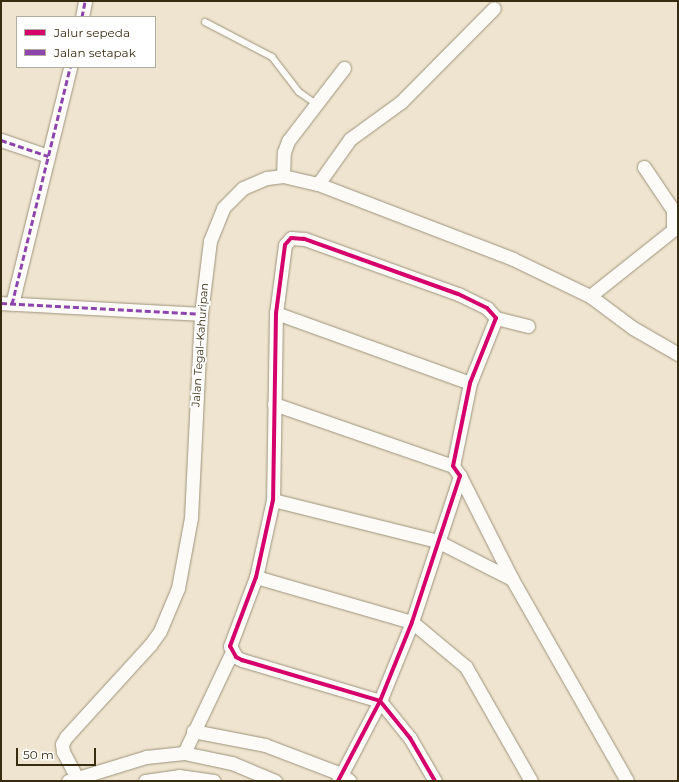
<!DOCTYPE html>
<html>
<head>
<meta charset="utf-8">
<style>
	body { margin:0 }
	#map { position:relative; width:679px; height:782px; overflow:hidden; background:#efe4cf; font-family:Montserrat,sans-serif }
	div>[style] { position:absolute }
	.roads { filter:drop-shadow(0 0 1px #9d937b) drop-shadow(0 0 1px #9d937b) }
	.service>* { height:6px; margin:-3px; padding:0 3px; transform-origin:3px; border-radius:3px; background:#fdfbf8 }
	.minor>* { height:13px; margin:-6.5px; padding:0 6.5px; transform-origin:6.5px; border-radius:6.5px; background:#fdfbf8 }
	.quiet>* { height:3px; margin-top:-1.5px; transform-origin:0; background:repeating-linear-gradient(90deg,#8e44ad 0 6px,transparent 0 9px) }
	.cycleway>* { height:4px; margin:-2px; padding:0 2px; transform-origin:2px; border-radius:2px; background:#d6006c }
	span { translate:-50% -50%; white-space:nowrap; text-align:center; line-height:1.15; -webkit-text-stroke:4px #fff; paint-order:stroke }
	.street-label { font-size:11px; color:#382c10 }
	.frame { position:absolute; inset:0; border:2px solid #382c10; pointer-events:none }
	.legend { position:absolute; left:16px; top:16px; width:140px; height:52px; box-sizing:border-box; background:#fff; border:1px solid #afab9f; margin:0; padding:5px 7px; list-style:none; font-size:12px; color:#382c10 }
	.legend li { display:flex; align-items:center; gap:8px; height:20px }
	.legend b { width:20px; border:1px solid #afab9f }
	.scale { position:absolute; left:16px; top:748px; width:80px; height:18px; box-sizing:border-box; border:2px solid #382c10; border-top:0; padding-left:5px; font-size:12px; line-height:14px; white-space:nowrap; color:#382c10; -webkit-text-stroke:3px #fff; paint-order:stroke }
</style>
</head>
<body>
<div id="map">
	<div class="roads">
		<div class="service">
			<div style="left:205px;top:22px;width:76px;rotate:27.6deg"></div>
			<div style="left:272px;top:57px;width:44px;rotate:52.4deg"></div>
			<div style="left:299px;top:92px;width:19px;rotate:35deg"></div>
		</div>
		<div class="minor">
			<div style="left:82px;top:17px;width:16px;rotate:-79deg"></div>
			<div style="left:1px;top:140px;width:50px;rotate:18.8deg"></div>
			<div style="left:283px;top:176px;width:24px;rotate:-88deg"></div>
			<div style="left:284px;top:152px;width:12px;rotate:-70deg"></div>
			<div style="left:288px;top:141px;width:92px;rotate:-52.5deg"></div>
			<div style="left:318px;top:184px;width:55px;rotate:-54.6deg"></div>
			<div style="left:350px;top:139px;width:63px;rotate:-36deg"></div>
			<div style="left:401px;top:102px;width:132px;rotate:-45.3deg"></div>
			<div style="left:590px;top:296px;width:106px;rotate:-38.5deg"></div>
			<div style="left:673px;top:230px;width:20px;rotate:-90deg"></div>
			<div style="left:673px;top:210px;width:52px;rotate:-124deg"></div>
			<div style="left:1px;top:303px;width:200px;rotate:3.1deg"></div>
			<div style="left:12px;top:304px;width:244px;rotate:-76.2deg"></div>
			<div style="left:276px;top:313px;width:206px;rotate:19.8deg"></div>
			<div style="left:496px;top:318px;width:33px;rotate:14deg"></div>
			<div style="left:274px;top:404px;width:189px;rotate:19.1deg"></div>
			<div style="left:460px;top:476px;width:115px;rotate:63.2deg"></div>
			<div style="left:512px;top:579px;width:232px;rotate:60.3deg"></div>
			<div style="left:273px;top:500px;width:169px;rotate:14deg"></div>
			<div style="left:437px;top:541px;width:84px;rotate:26.9deg"></div>
			<div style="left:256px;top:577px;width:162px;rotate:16.1deg"></div>
			<div style="left:412px;top:622px;width:70px;rotate:39.8deg"></div>
			<div style="left:466px;top:667px;width:131px;rotate:60.3deg"></div>
			<div style="left:193px;top:731px;width:73px;rotate:11deg"></div>
			<div style="left:265px;top:745px;width:81px;rotate:20.9deg"></div>
			<div style="left:341px;top:774px;width:11px;rotate:38deg"></div>
			<div style="left:184px;top:753px;width:112px;rotate:-64.6deg"></div>
			<div style="left:77px;top:778px;width:30px;rotate:-118deg"></div>
			<div style="left:63px;top:752px;width:8px;rotate:-97deg"></div>
			<div style="left:62px;top:744px;width:8px;rotate:-60deg"></div>
			<div style="left:66px;top:737px;width:125px;rotate:-47.6deg"></div>
			<div style="left:150px;top:645px;width:17px;rotate:-54deg"></div>
			<div style="left:160px;top:631px;width:47px;rotate:-67.3deg"></div>
			<div style="left:178px;top:588px;width:71px;rotate:-79.5deg"></div>
			<div style="left:191px;top:518px;width:204px;rotate:-87.2deg"></div>
			<div style="left:201px;top:314px;width:74px;rotate:-83deg"></div>
			<div style="left:210px;top:241px;width:35px;rotate:-68deg"></div>
			<div style="left:223px;top:208px;width:28px;rotate:-45deg"></div>
			<div style="left:243px;top:188px;width:26px;rotate:-23deg"></div>
			<div style="left:267px;top:178px;width:16px;rotate:-7deg"></div>
			<div style="left:283px;top:176px;width:36px;rotate:13deg"></div>
			<div style="left:318px;top:184px;width:209px;rotate:21deg"></div>
			<div style="left:513px;top:259px;width:85px;rotate:25.7deg"></div>
			<div style="left:590px;top:296px;width:54px;rotate:36.7deg"></div>
			<div style="left:633px;top:328px;width:52px;rotate:30deg"></div>
			<div style="left:68px;top:781px;width:82px;rotate:-17.1deg"></div>
			<div style="left:146px;top:757px;width:38px;rotate:-6deg"></div>
			<div style="left:184px;top:753px;width:49px;rotate:11.8deg"></div>
			<div style="left:232px;top:763px;width:47px;rotate:22.7deg"></div>
			<div style="left:145px;top:781px;width:34px;rotate:-8deg"></div>
			<div style="left:179px;top:776px;width:35px;rotate:8deg"></div>
			<div style="left:338px;top:781px;width:90px;rotate:-62.3deg"></div>
			<div style="left:380px;top:701px;width:85px;rotate:-67.9deg"></div>
			<div style="left:412px;top:622px;width:154px;rotate:-71.8deg"></div>
			<div style="left:460px;top:476px;width:12px;rotate:-125deg"></div>
			<div style="left:453px;top:466px;width:85px;rotate:-78.4deg"></div>
			<div style="left:470px;top:383px;width:70px;rotate:-68.2deg"></div>
			<div style="left:496px;top:318px;width:13px;rotate:-132deg"></div>
			<div style="left:487px;top:308px;width:32px;rotate:-154deg"></div>
			<div style="left:458px;top:294px;width:164px;rotate:-160.3deg"></div>
			<div style="left:304px;top:239px;width:13px;rotate:-176deg"></div>
			<div style="left:291px;top:238px;width:9px;rotate:131deg"></div>
			<div style="left:285px;top:245px;width:69px;rotate:97.5deg"></div>
			<div style="left:276px;top:313px;width:187px;rotate:90.9deg"></div>
			<div style="left:273px;top:500px;width:79px;rotate:102.4deg"></div>
			<div style="left:256px;top:577px;width:74px;rotate:110.6deg"></div>
			<div style="left:230px;top:646px;width:13px;rotate:61deg"></div>
			<div style="left:236px;top:657px;width:7px;rotate:27deg"></div>
			<div style="left:242px;top:660px;width:144px;rotate:16.5deg"></div>
			<div style="left:380px;top:701px;width:48px;rotate:51deg"></div>
			<div style="left:410px;top:738px;width:50px;rotate:59.8deg"></div>
		</div>
	</div>
	<div class="quiet">
		<div style="left:82px;top:17px;width:16px;rotate:-79deg"></div>
		<div style="left:1px;top:140px;width:50px;rotate:18.8deg"></div>
		<div style="left:1px;top:303px;width:200px;rotate:3.1deg"></div>
		<div style="left:12px;top:304px;width:244px;rotate:-76.2deg"></div>
	</div>
	<div class="cycleway">
		<div style="left:338px;top:781px;width:90px;rotate:-62.3deg"></div>
		<div style="left:380px;top:701px;width:85px;rotate:-67.9deg"></div>
		<div style="left:412px;top:622px;width:154px;rotate:-71.8deg"></div>
		<div style="left:460px;top:476px;width:12px;rotate:-125deg"></div>
		<div style="left:453px;top:466px;width:85px;rotate:-78.4deg"></div>
		<div style="left:470px;top:383px;width:70px;rotate:-68.2deg"></div>
		<div style="left:496px;top:318px;width:13px;rotate:-132deg"></div>
		<div style="left:487px;top:308px;width:32px;rotate:-154deg"></div>
		<div style="left:458px;top:294px;width:164px;rotate:-160.3deg"></div>
		<div style="left:304px;top:239px;width:13px;rotate:-176deg"></div>
		<div style="left:291px;top:238px;width:9px;rotate:131deg"></div>
		<div style="left:285px;top:245px;width:69px;rotate:97.5deg"></div>
		<div style="left:276px;top:313px;width:187px;rotate:90.9deg"></div>
		<div style="left:273px;top:500px;width:79px;rotate:102.4deg"></div>
		<div style="left:256px;top:577px;width:74px;rotate:110.6deg"></div>
		<div style="left:230px;top:646px;width:13px;rotate:61deg"></div>
		<div style="left:236px;top:657px;width:7px;rotate:27deg"></div>
		<div style="left:242px;top:660px;width:144px;rotate:16.5deg"></div>
		<div style="left:380px;top:701px;width:48px;rotate:51deg"></div>
		<div style="left:410px;top:738px;width:50px;rotate:59.8deg"></div>
	</div>
	<div class="street-label">
		<span style="left:200px;top:345px;rotate:-86deg">Jalan Tegal–Kahuripan</span>
	</div>
	<div class="frame"></div>
	<ul class="legend">
	<li><b style="height:5px;background:#d6006c"></b>Jalur sepeda</li>
	<li><b style="height:5px;background:#8e44ad"></b>Jalan setapak</li>
	</ul>
	<div class="scale">50 m</div>
</div>
</body>
</html>
